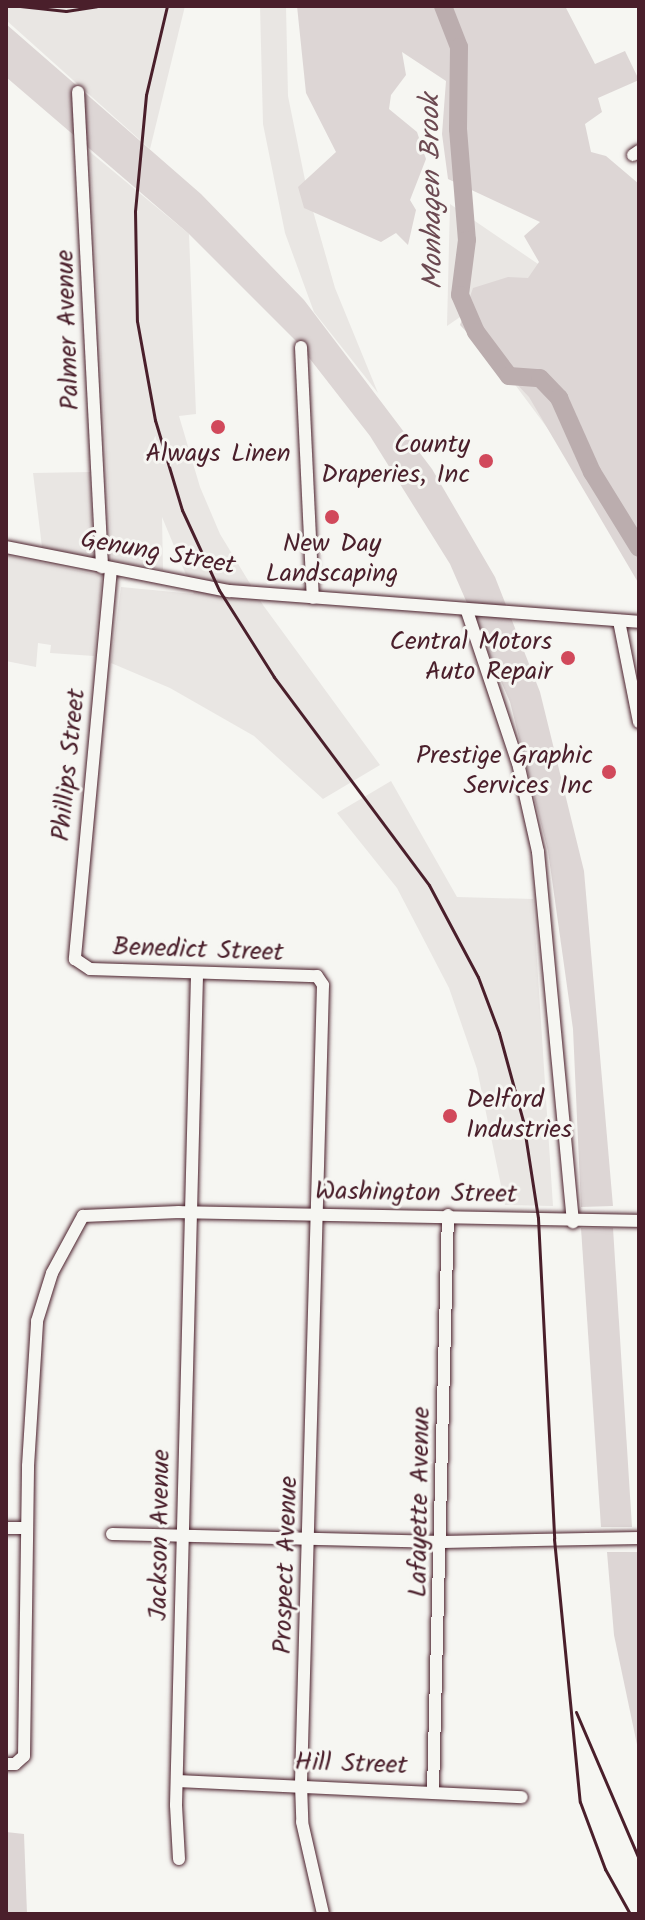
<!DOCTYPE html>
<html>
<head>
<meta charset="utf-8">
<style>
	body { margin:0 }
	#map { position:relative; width:645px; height:1920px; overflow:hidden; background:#f6f6f2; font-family:Kalam,sans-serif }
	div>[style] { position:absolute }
	.built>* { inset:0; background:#e9e6e3 }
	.green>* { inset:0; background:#ddd6d5 }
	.river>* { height:18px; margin:-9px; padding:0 9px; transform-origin:9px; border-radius:9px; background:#bbadae }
	.roads { filter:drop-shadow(0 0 2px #4a1f2b) drop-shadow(0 0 2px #4a1f2b) }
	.minor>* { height:12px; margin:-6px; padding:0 6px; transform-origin:6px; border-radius:6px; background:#f6f6f2 }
	.rail>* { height:3px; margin:-1.5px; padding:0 1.5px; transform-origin:1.5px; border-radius:1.5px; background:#4a1f2b }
	.dots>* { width:22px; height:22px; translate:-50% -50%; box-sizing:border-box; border:4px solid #f6f6f2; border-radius:50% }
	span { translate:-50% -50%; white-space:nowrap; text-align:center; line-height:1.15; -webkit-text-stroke:6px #f6f6f2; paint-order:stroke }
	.street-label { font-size:26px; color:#4a1f2b }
	.poi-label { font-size:26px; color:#4a1f2b }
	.right { translate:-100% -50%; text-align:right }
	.left { translate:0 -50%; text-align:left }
	.water-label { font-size:28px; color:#6c4a52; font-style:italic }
	.frame { position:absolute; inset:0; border:8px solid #4a1f2b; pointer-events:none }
</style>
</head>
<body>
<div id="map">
	<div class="built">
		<div style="clip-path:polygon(6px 6px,185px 6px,150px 149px,6px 20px)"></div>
		<div style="clip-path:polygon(260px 6px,286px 6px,288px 96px,307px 190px,335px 288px,378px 393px,314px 312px,285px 233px,263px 124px)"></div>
		<div style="clip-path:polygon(90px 152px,189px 234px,196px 414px,179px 416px,200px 487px,220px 534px,263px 605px,380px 765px,323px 799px,254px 736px,170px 688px,111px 663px,121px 587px,194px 594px,162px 517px,163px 570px,112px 561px)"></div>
		<div style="clip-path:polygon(450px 204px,610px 313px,639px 551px,463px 315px,447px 326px)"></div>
		<div style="clip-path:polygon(90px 472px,94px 558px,42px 547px,33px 473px)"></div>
		<div style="clip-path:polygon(6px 555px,102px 576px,94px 656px,50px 653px,51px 645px,38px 643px,36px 667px,6px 661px)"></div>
		<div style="clip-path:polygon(391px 781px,457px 897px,533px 899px,553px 1206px,505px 1205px,477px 1069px,449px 988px,397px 888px,337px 813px)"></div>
	</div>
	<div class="green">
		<div style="clip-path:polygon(297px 6px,565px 6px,595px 64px,625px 51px,639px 80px,598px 98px,602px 112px,585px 124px,591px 152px,606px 156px,639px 184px,639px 584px,529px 397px,460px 325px,473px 288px,508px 277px,528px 278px,539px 262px,524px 236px,540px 222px,448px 179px,442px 134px,446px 81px,402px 52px,406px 75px,391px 95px,389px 109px,417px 132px,426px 159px,410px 200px,416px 210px,408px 245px,396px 233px,381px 242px,304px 208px,298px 187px,336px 152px,306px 93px)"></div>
		<div style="clip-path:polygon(6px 24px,201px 194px,304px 300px,432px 469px,495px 577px,540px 692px,584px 871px,613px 1206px,581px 1207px,573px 1029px,548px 851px,510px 702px,450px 564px,370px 436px,296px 341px,189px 234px,6px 77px)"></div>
		<div style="clip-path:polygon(581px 1228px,613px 1228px,632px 1527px,601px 1527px)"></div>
		<div style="clip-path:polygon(607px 1552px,639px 1552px,639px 1754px,614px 1635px)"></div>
		<div style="clip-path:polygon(6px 1832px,24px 1834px,27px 1914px,6px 1914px)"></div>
	</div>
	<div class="river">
		<div style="left:443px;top:6px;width:44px;rotate:68.7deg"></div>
		<div style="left:459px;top:47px;width:82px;rotate:90.7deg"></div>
		<div style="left:458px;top:129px;width:111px;rotate:85.4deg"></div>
		<div style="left:467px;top:240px;width:55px;rotate:97.3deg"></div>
		<div style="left:460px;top:295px;width:40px;rotate:66.6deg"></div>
		<div style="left:476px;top:332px;width:55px;rotate:53.1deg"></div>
		<div style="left:509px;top:376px;width:31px;rotate:4deg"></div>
		<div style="left:540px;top:378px;width:28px;rotate:46deg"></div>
		<div style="left:559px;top:398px;width:81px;rotate:66deg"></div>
		<div style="left:592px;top:472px;width:89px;rotate:58.3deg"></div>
	</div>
	<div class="roads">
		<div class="minor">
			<div style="left:78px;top:92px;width:476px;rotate:87.1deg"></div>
			<div style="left:633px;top:155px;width:7px;rotate:-34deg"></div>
			<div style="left:301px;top:347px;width:251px;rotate:87.3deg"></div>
			<div style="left:6px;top:547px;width:227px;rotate:11.2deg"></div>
			<div style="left:229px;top:591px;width:411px;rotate:4.3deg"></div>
			<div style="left:111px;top:569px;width:392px;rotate:95.3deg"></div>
			<div style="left:75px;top:959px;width:18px;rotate:34deg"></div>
			<div style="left:90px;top:969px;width:227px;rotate:1.8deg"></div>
			<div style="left:317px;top:976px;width:11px;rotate:56deg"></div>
			<div style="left:323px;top:985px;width:799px;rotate:91.58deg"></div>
			<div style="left:301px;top:1784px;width:38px;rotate:88deg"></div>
			<div style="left:302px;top:1822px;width:94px;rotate:77.1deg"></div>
			<div style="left:467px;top:611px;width:160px;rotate:71.5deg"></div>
			<div style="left:518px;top:763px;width:91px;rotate:77.3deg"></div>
			<div style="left:538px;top:852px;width:372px;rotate:84.6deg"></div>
			<div style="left:619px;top:621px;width:103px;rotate:78.8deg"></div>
			<div style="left:6px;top:1528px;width:20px"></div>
			<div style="left:112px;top:1534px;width:331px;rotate:1.4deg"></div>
			<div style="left:443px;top:1542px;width:196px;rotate:-1.2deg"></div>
			<div style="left:6px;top:1764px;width:9px"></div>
			<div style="left:15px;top:1764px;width:12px;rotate:-42deg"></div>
			<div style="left:24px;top:1756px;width:290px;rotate:-89.2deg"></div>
			<div style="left:28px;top:1466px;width:145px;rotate:-86.4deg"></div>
			<div style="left:37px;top:1321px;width:50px;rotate:-72.6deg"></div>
			<div style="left:52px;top:1273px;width:65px;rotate:-61.5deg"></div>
			<div style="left:83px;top:1216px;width:96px;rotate:-2.4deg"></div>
			<div style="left:179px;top:1212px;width:460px;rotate:1.1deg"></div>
			<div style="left:178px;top:1781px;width:344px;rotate:2.7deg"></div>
			<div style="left:433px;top:1790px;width:575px;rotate:-88.51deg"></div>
			<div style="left:179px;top:1859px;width:54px;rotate:-93.2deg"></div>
			<div style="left:176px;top:1805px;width:832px;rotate:-88.55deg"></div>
		</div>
	</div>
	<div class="rail">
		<div style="left:20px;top:6px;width:46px;rotate:6.2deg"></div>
		<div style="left:66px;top:11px;width:31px;rotate:-9deg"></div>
		<div style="left:167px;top:6px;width:91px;rotate:103.3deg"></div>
		<div style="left:146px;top:95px;width:117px;rotate:95.4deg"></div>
		<div style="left:135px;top:211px;width:110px;rotate:89deg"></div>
		<div style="left:137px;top:321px;width:101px;rotate:79.7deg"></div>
		<div style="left:155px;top:420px;width:94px;rotate:73.3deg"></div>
		<div style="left:182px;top:510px;width:88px;rotate:65.2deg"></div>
		<div style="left:219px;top:590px;width:103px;rotate:57.7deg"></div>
		<div style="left:274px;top:677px;width:259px;rotate:53.3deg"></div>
		<div style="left:429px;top:885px;width:104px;rotate:62deg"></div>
		<div style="left:478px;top:977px;width:60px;rotate:69.4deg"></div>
		<div style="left:499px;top:1033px;width:91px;rotate:74.7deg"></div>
		<div style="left:523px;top:1121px;width:98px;rotate:81.2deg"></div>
		<div style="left:538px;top:1218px;width:321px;rotate:87.1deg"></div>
		<div style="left:554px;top:1539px;width:264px;rotate:84.4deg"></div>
		<div style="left:580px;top:1802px;width:72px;rotate:69.5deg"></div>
		<div style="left:605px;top:1869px;width:51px;rotate:60.9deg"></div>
		<div style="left:576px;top:1712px;width:160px;rotate:66.8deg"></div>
	</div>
	<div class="dots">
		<div style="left:218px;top:427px;background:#d1495b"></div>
		<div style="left:486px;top:461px;background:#d1495b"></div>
		<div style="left:332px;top:517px;background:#d1495b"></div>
		<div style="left:568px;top:658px;background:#d1495b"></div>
		<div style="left:609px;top:772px;background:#d1495b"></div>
		<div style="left:450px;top:1116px;background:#d1495b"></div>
	</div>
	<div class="street-label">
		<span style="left:69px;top:330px;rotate:-92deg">Palmer Avenue</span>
		<span style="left:158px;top:554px;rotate:10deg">Genung Street</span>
		<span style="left:70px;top:765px;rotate:-84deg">Phillips Street</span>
		<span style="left:198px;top:951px;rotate:2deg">Benedict Street</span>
		<span style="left:416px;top:1194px;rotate:1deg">Washington Street</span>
		<span style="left:421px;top:1502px;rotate:-89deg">Lafayette Avenue</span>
		<span style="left:161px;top:1535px;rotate:-89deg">Jackson Avenue</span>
		<span style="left:287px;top:1565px;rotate:-88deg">Prospect Avenue</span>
		<span style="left:351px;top:1765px;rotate:2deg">Hill Street</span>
	</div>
	<div class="poi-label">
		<span class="right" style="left:470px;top:461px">County<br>Draperies, Inc</span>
		<span style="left:218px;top:455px">Always Linen</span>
		<span style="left:332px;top:560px">New Day<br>Landscaping</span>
		<span class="right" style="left:552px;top:658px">Central Motors<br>Auto Repair</span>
		<span class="right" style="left:593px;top:772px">Prestige Graphic<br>Services Inc</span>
		<span class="left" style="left:466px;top:1116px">Delford<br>Industries</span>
	</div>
	<div class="water-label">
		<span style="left:433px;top:192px;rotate:-91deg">Monhagen Brook</span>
	</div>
	<div class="frame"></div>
</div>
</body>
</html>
